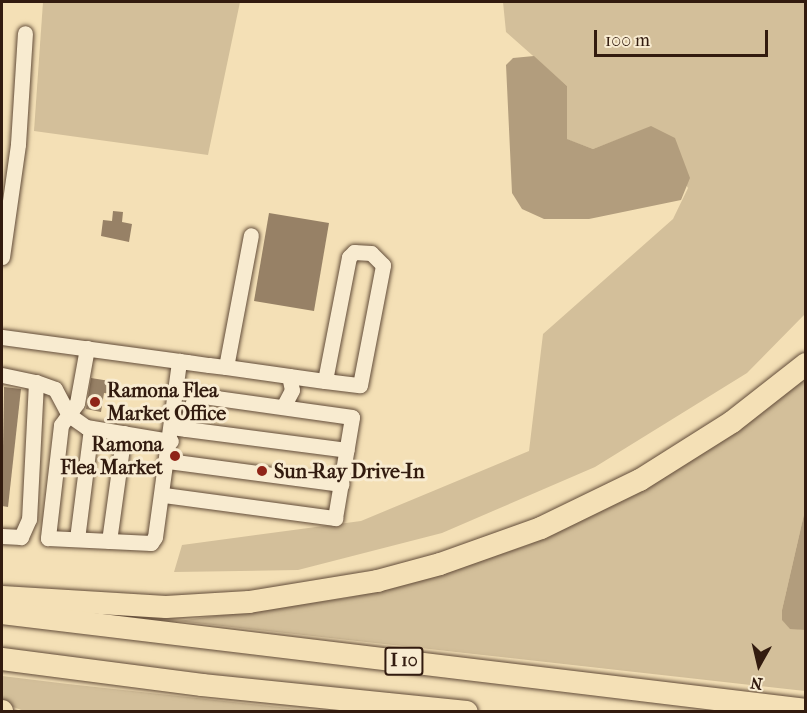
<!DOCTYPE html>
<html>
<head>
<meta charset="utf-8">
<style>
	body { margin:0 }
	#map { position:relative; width:807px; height:713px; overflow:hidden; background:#f4e0b6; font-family:"IM FELL French Canon",serif }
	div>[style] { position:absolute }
	.green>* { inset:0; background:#d3bf9a }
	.water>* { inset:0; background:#b29d7d }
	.building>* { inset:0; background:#978166 }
	.roads { filter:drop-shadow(0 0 2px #624c39) drop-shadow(0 0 2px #624c39) }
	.minor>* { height:15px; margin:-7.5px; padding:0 7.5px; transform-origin:7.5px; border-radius:7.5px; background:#f8ebd0 }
	.highway>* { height:22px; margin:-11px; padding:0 11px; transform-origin:11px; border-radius:11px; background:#f4e0b6 }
	.dots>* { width:16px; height:16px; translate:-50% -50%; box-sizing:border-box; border:3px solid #f8ebd0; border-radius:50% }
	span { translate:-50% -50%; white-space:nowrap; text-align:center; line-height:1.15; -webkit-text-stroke:6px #f8ebd0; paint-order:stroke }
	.shield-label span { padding:2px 4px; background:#f8ebd0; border:2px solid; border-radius:4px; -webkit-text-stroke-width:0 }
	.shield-label { font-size:18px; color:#321b0f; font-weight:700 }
	.poi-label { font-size:20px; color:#321b0f; font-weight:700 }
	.left { translate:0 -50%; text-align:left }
	.right { translate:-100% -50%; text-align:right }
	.frame { position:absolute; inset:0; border:3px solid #321b0f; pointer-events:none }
	.north { position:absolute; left:729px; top:635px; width:60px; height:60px; -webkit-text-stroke:4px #f8ebd0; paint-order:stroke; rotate:188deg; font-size:16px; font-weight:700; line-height:24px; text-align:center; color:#321b0f }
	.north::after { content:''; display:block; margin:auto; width:21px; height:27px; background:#321b0f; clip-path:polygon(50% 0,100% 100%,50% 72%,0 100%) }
	.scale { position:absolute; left:594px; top:30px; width:174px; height:27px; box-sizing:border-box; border:3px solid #321b0f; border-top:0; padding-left:8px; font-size:18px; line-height:21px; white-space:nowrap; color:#321b0f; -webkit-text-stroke:4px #f8ebd0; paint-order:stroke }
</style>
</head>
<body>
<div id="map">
	<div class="green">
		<div style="clip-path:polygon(43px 2px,240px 2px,208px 155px,34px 131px)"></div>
		<div style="clip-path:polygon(503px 2px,805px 2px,805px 314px,747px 373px,595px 467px,442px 533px,298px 570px,174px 572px,182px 545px,361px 521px,529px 451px,543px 334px,673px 219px,688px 188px,651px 127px,593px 149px,566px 139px,567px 86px,506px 32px)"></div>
		<div style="clip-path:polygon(805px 376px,805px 510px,782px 610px,790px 628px,805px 630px,805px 691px,178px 621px,347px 598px,436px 576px,528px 545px,569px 525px)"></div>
		<div style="clip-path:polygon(2px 676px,68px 684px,316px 711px,27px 712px,2px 703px)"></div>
	</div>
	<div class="water">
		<div style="clip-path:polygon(534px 56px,567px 86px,567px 139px,593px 149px,651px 126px,675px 138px,690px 178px,681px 200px,589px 219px,544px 219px,522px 209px,512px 193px,506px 65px,513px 58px)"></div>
		<div style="clip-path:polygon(805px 510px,806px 630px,805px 630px,790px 629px,782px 620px,782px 610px)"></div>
	</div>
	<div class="building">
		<div style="clip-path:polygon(113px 211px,123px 212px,122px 222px,132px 224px,129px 242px,101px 236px,103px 220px,112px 221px)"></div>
		<div style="clip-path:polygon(269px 213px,329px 223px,314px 311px,254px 301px)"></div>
		<div style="clip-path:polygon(91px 378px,116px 382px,114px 394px,104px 393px,101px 412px,86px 409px)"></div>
		<div style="clip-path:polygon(4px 387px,21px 389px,8px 507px,2px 506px)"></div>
	</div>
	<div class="roads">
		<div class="minor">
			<div style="left:2px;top:257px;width:114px;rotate:-81.9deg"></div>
			<div style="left:18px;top:144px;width:111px;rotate:-86.4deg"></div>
			<div style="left:2px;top:337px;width:179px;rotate:7.7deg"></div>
			<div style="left:179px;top:361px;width:8px;rotate:7deg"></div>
			<div style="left:187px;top:362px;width:22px;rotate:8deg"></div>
			<div style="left:209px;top:365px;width:17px;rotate:7deg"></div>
			<div style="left:226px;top:367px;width:64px;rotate:8.1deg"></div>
			<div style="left:289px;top:376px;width:36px;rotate:8deg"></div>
			<div style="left:325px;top:381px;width:35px;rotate:7deg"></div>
			<div style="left:360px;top:385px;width:122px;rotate:-79.1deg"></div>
			<div style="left:383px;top:265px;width:17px;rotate:-135deg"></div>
			<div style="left:371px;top:253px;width:17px;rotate:-177deg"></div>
			<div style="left:354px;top:252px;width:7px;rotate:135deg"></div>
			<div style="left:349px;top:257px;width:126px;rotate:101deg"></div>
			<div style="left:87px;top:348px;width:56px;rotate:100.3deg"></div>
			<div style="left:77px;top:403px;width:27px;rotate:126deg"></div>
			<div style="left:61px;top:425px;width:114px;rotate:96.6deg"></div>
			<div style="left:48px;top:538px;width:103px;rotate:2.8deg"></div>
			<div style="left:151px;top:543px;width:7px;rotate:-56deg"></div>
			<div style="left:155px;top:537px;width:178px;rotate:-82.2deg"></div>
			<div style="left:226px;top:367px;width:134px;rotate:-79.3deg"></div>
			<div style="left:2px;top:375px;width:35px;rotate:12deg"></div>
			<div style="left:36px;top:382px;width:137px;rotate:92.9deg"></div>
			<div style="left:29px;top:519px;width:20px;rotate:114deg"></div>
			<div style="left:21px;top:537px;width:19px;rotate:-177deg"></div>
			<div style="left:36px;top:382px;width:20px;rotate:20deg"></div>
			<div style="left:55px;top:389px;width:30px;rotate:62deg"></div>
			<div style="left:69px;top:415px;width:21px;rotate:35deg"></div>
			<div style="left:86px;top:427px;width:86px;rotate:9.4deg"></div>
			<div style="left:283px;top:407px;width:19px;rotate:-62deg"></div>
			<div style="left:292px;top:390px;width:14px;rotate:-102deg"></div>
			<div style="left:186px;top:429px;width:162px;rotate:7.4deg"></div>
			<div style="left:168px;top:461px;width:175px;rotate:7.6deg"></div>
			<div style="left:164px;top:495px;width:173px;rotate:7.7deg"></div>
			<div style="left:335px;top:518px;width:102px;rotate:-80.4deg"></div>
			<div style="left:352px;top:417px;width:159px;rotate:-172deg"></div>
			<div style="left:195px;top:395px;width:35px;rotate:105deg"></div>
			<div style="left:186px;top:429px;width:14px;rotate:-172deg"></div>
			<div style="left:77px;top:539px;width:112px;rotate:-82.8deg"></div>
			<div style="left:109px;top:541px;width:109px;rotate:-82.1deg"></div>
		</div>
		<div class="highway">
			<div style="left:2px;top:597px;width:164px;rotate:3.5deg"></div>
			<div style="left:166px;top:607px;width:83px;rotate:-3.4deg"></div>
			<div style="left:249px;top:602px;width:130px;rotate:-9.3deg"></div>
			<div style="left:377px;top:581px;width:65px;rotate:-15.1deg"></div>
			<div style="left:440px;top:564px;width:107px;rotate:-19.6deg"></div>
			<div style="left:541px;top:528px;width:110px;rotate:-25.9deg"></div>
			<div style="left:640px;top:480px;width:109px;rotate:-32.2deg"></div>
			<div style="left:732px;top:422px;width:94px;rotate:-38.1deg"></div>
			<div style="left:2px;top:613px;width:810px;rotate:6.88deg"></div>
			<div style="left:2px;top:659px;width:202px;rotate:7.4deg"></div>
			<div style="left:202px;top:685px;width:266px;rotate:5.8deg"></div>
			<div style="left:2px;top:711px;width:1px;rotate:90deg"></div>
		</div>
	</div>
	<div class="dots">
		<div style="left:95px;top:402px;background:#8f2418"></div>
		<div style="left:175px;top:456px;background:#8f2418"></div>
		<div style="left:262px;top:471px;background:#8f2418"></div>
	</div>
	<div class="shield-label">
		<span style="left:404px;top:661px">I 10</span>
	</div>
	<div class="poi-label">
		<span class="left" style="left:107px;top:402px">Ramona Flea<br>Market Office</span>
		<span class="right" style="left:163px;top:456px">Ramona<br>Flea Market</span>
		<span class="left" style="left:274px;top:471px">Sun-Ray Drive-In</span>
	</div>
	<div class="frame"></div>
	<div class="north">N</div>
	<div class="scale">100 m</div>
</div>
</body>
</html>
